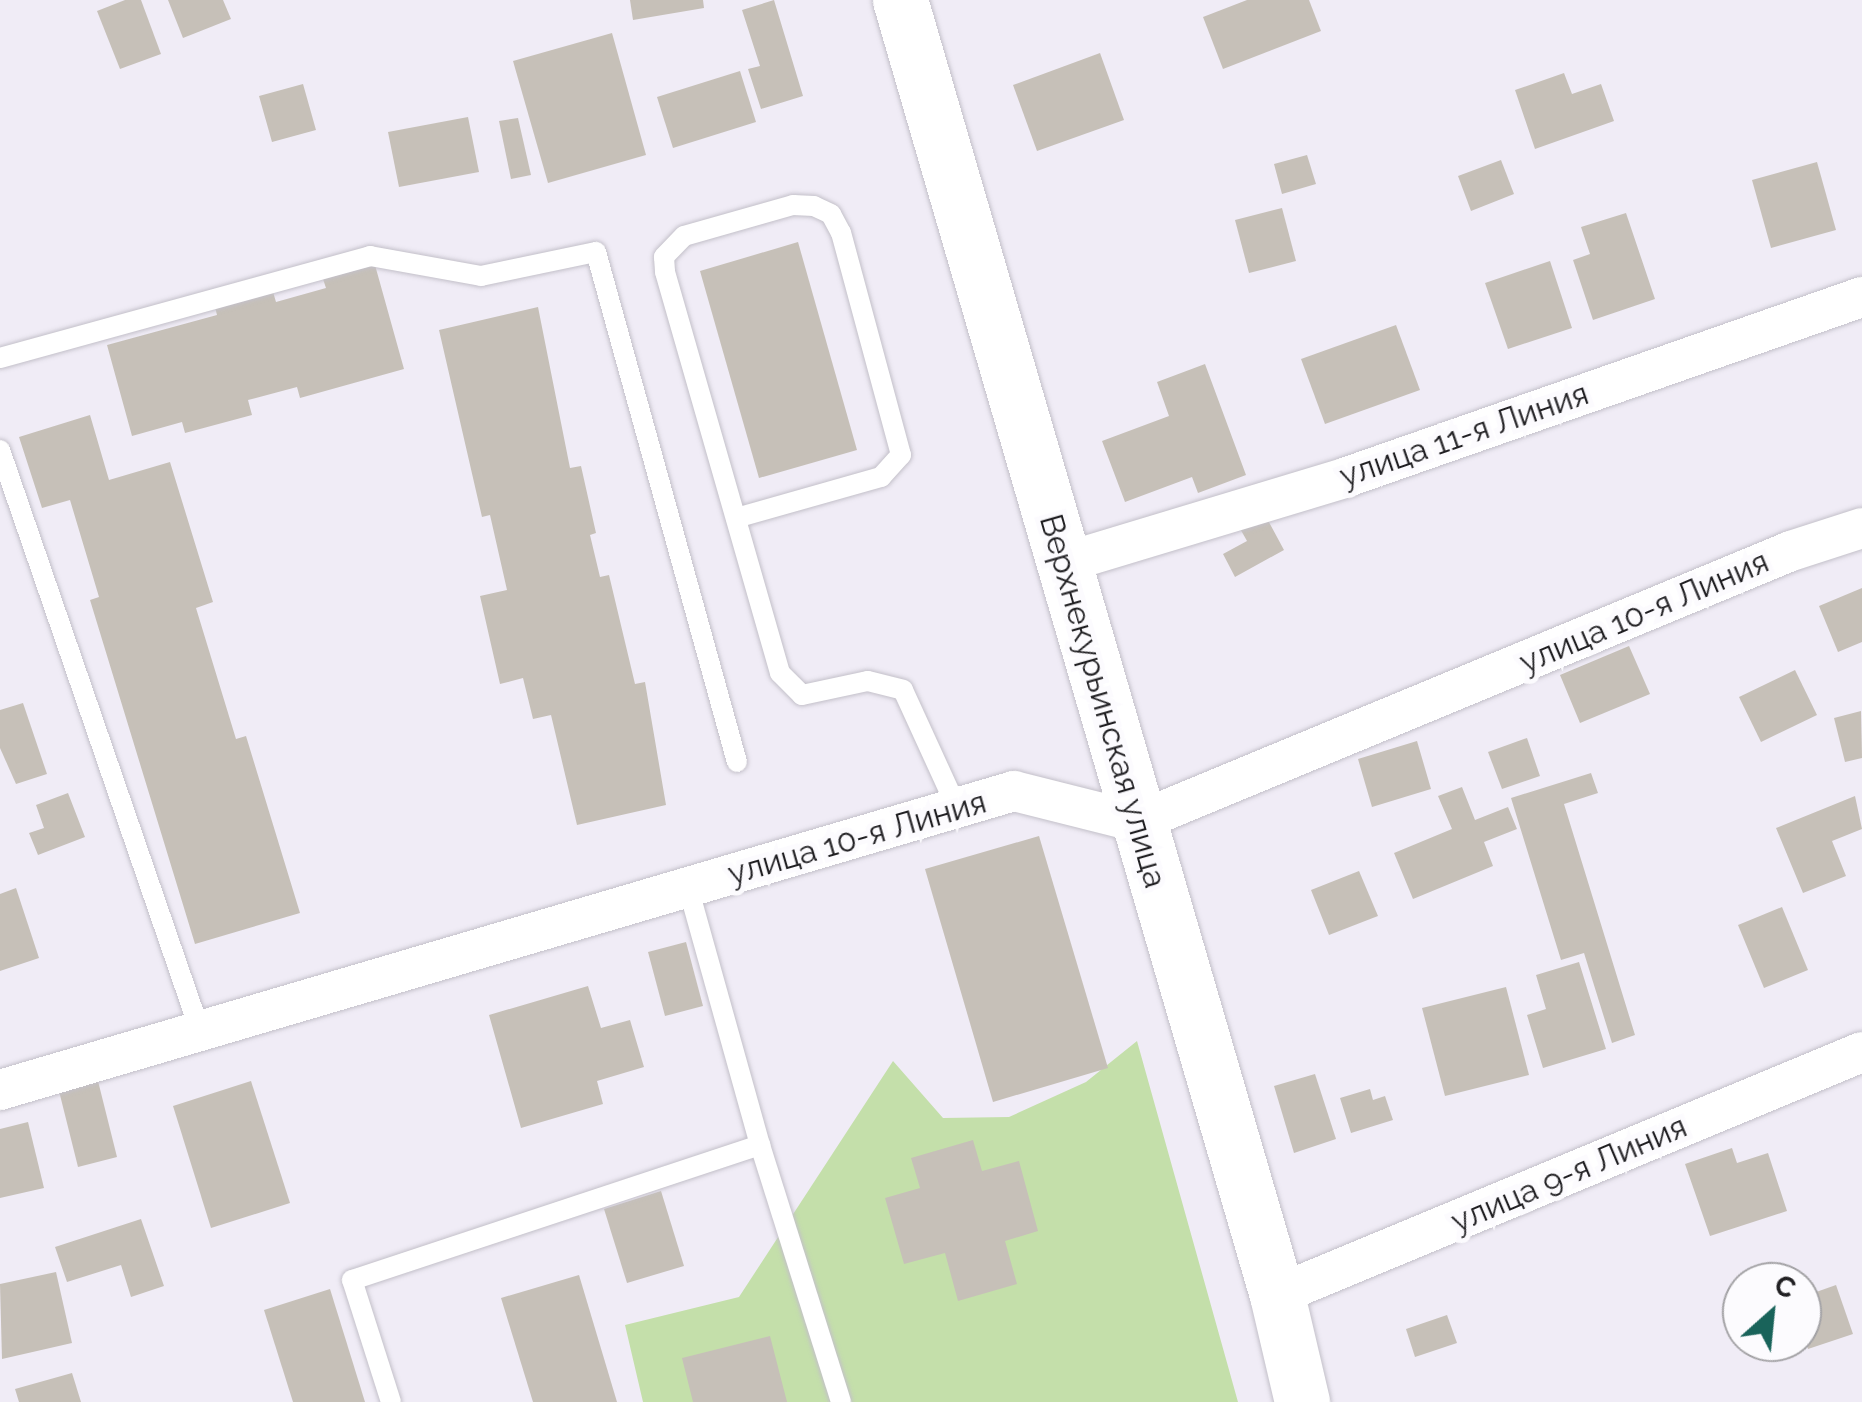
<!DOCTYPE html>
<html>
<head>
<meta charset="utf-8">
<style>
	body { margin:0 }
	#map { position:relative; width:1862px; height:1402px; overflow:hidden; background:#f0ecf6; font-family:Raleway,sans-serif }
	div>[style] { position:absolute }
	.green>* { inset:0; background:#c4dfaa }
	.building>* { inset:0; background:#c6c0b8 }
	.roads { filter:drop-shadow(0 0 2px #c3c0c9) drop-shadow(0 0 2px #c3c0c9) }
	.lane>* { height:20px; margin:-10px; padding:0 10px; transform-origin:10px; border-radius:10px; background:#fff }
	.street>* { height:40px; margin:-20px; padding:0 20px; transform-origin:20px; border-radius:20px; background:#fff }
	.secondary>* { height:55px; margin:-27.5px; padding:0 27.5px; transform-origin:27.5px; border-radius:27.5px; background:#fff }
	span { translate:-50% -50%; white-space:nowrap; text-align:center; line-height:1.15; -webkit-text-stroke:10px #fcfbfe; paint-order:stroke }
	.street-label { font-size:32px; color:#212023 }
	.north { position:absolute; left:1722px; top:1262px; width:100px; height:100px; box-sizing:border-box; background:#fcfbfe; border:2px solid #a4a3a6; border-radius:50%; rotate:27deg; font-size:28px; font-weight:700; line-height:40px; text-align:center; color:#212023 }
	.north::after { content:''; display:block; margin:auto; width:35px; height:45px; background:#19635a; clip-path:polygon(50% 0,100% 100%,50% 72%,0 100%) }
</style>
</head>
<body>
<div id="map">
	<div class="green">
		<div style="clip-path:polygon(1137px 1041px,1238px 1402px,643px 1402px,625px 1325px,739px 1297px,893px 1061px,943px 1118px,1009px 1117px,1086px 1082px)"></div>
	</div>
	<div class="building">
		<div style="clip-path:polygon(125px 0,141px 0,161px 54px,120px 69px,97px 11px)"></div>
		<div style="clip-path:polygon(168px 0,223px 0,231px 19px,183px 38px)"></div>
		<div style="clip-path:polygon(630px 0,703px 0,704px 8px,633px 20px)"></div>
		<div style="clip-path:polygon(774px 0,803px 96px,761px 109px,748px 69px,760px 66px,742px 10px)"></div>
		<div style="clip-path:polygon(1247px 0,1309px 0,1321px 31px,1223px 69px,1203px 17px)"></div>
		<div style="clip-path:polygon(612px 33px,646px 155px,548px 183px,513px 61px)"></div>
		<div style="clip-path:polygon(1100px 53px,1124px 120px,1037px 151px,1013px 85px)"></div>
		<div style="clip-path:polygon(740px 71px,756px 122px,673px 148px,657px 97px)"></div>
		<div style="clip-path:polygon(1564px 73px,1572px 94px,1601px 84px,1614px 121px,1535px 149px,1515px 90px)"></div>
		<div style="clip-path:polygon(303px 84px,316px 130px,272px 142px,259px 96px)"></div>
		<div style="clip-path:polygon(468px 117px,479px 172px,399px 187px,388px 132px)"></div>
		<div style="clip-path:polygon(518px 118px,531px 175px,511px 179px,499px 121px)"></div>
		<div style="clip-path:polygon(1307px 155px,1316px 184px,1282px 194px,1274px 164px)"></div>
		<div style="clip-path:polygon(1501px 160px,1514px 194px,1471px 211px,1458px 176px)"></div>
		<div style="clip-path:polygon(1817px 162px,1836px 230px,1771px 248px,1752px 180px)"></div>
		<div style="clip-path:polygon(1282px 208px,1296px 261px,1249px 273px,1235px 220px)"></div>
		<div style="clip-path:polygon(1626px 213px,1655px 299px,1593px 320px,1573px 260px,1590px 254px,1581px 227px)"></div>
		<div style="clip-path:polygon(798px 242px,857px 450px,759px 478px,700px 271px)"></div>
		<div style="clip-path:polygon(1550px 261px,1572px 328px,1508px 349px,1485px 283px)"></div>
		<div style="clip-path:polygon(375px 265px,404px 369px,300px 398px,297px 387px,248px 400px,252px 415px,185px 433px,182px 422px,132px 436px,107px 345px,217px 315px,215px 307px,273px 292px,276px 302px,326px 288px,323px 279px)"></div>
		<div style="clip-path:polygon(538px 307px,570px 468px,581px 466px,596px 533px,590px 535px,600px 577px,609px 575px,635px 684px,645px 682px,666px 805px,577px 825px,551px 715px,533px 719px,523px 678px,500px 684px,480px 596px,507px 590px,490px 515px,482px 517px,439px 330px)"></div>
		<div style="clip-path:polygon(1396px 325px,1420px 390px,1325px 424px,1301px 359px)"></div>
		<div style="clip-path:polygon(1205px 364px,1246px 475px,1198px 493px,1192px 477px,1125px 502px,1102px 441px,1169px 416px,1157px 382px)"></div>
		<div style="clip-path:polygon(90px 415px,109px 480px,170px 462px,213px 602px,196px 608px,236px 739px,246px 736px,300px 913px,195px 944px,90px 600px,99px 597px,70px 500px,42px 508px,19px 437px)"></div>
		<div style="clip-path:polygon(1263px 511px,1284px 550px,1235px 577px,1223px 554px,1247px 541px,1238px 525px)"></div>
		<div style="clip-path:polygon(1862px 588px,1862px 642px,1838px 652px,1819px 606px)"></div>
		<div style="clip-path:polygon(1629px 646px,1650px 694px,1580px 723px,1560px 675px)"></div>
		<div style="clip-path:polygon(1795px 670px,1817px 715px,1761px 742px,1739px 697px)"></div>
		<div style="clip-path:polygon(23px 703px,47px 774px,16px 784px,0 748px,0 710px)"></div>
		<div style="clip-path:polygon(1861px 711px,1862px 758px,1845px 762px,1834px 718px)"></div>
		<div style="clip-path:polygon(1527px 738px,1540px 776px,1502px 789px,1488px 752px)"></div>
		<div style="clip-path:polygon(1417px 741px,1431px 789px,1372px 807px,1358px 759px)"></div>
		<div style="clip-path:polygon(1591px 773px,1598px 793px,1564px 804px,1635px 1035px,1612px 1043px,1584px 953px,1561px 960px,1511px 798px)"></div>
		<div style="clip-path:polygon(1462px 787px,1475px 820px,1508px 807px,1517px 829px,1484px 842px,1493px 866px,1413px 899px,1394px 853px,1452px 829px,1438px 796px)"></div>
		<div style="clip-path:polygon(68px 793px,85px 837px,38px 855px,29px 833px,44px 828px,36px 805px)"></div>
		<div style="clip-path:polygon(1855px 796px,1862px 829px,1832px 841px,1846px 876px,1803px 893px,1776px 828px)"></div>
		<div style="clip-path:polygon(1039px 836px,1108px 1068px,993px 1102px,925px 869px)"></div>
		<div style="clip-path:polygon(1359px 871px,1378px 916px,1329px 935px,1311px 890px)"></div>
		<div style="clip-path:polygon(16px 888px,39px 958px,0 971px,0 894px)"></div>
		<div style="clip-path:polygon(1782px 907px,1808px 970px,1764px 988px,1738px 925px)"></div>
		<div style="clip-path:polygon(686px 942px,703px 1006px,665px 1016px,648px 952px)"></div>
		<div style="clip-path:polygon(1579px 962px,1606px 1049px,1543px 1068px,1527px 1015px,1546px 1009px,1536px 975px)"></div>
		<div style="clip-path:polygon(588px 986px,601px 1028px,630px 1020px,644px 1067px,597px 1081px,603px 1104px,521px 1128px,489px 1015px)"></div>
		<div style="clip-path:polygon(1506px 987px,1529px 1075px,1445px 1096px,1422px 1008px)"></div>
		<div style="clip-path:polygon(1315px 1074px,1336px 1139px,1294px 1153px,1274px 1086px)"></div>
		<div style="clip-path:polygon(97px 1077px,117px 1157px,78px 1167px,58px 1087px)"></div>
		<div style="clip-path:polygon(251px 1081px,290px 1203px,211px 1228px,173px 1106px)"></div>
		<div style="clip-path:polygon(1370px 1089px,1373px 1100px,1385px 1096px,1393px 1120px,1351px 1133px,1340px 1098px)"></div>
		<div style="clip-path:polygon(28px 1122px,44px 1188px,0 1198px,0 1129px)"></div>
		<div style="clip-path:polygon(973px 1140px,982px 1171px,1019px 1161px,1038px 1231px,1005px 1241px,1017px 1284px,958px 1301px,945px 1253px,904px 1264px,885px 1198px,920px 1188px,911px 1158px)"></div>
		<div style="clip-path:polygon(1732px 1148px,1737px 1163px,1768px 1153px,1787px 1211px,1710px 1236px,1685px 1164px)"></div>
		<div style="clip-path:polygon(661px 1191px,684px 1266px,627px 1283px,604px 1209px)"></div>
		<div style="clip-path:polygon(141px 1219px,164px 1286px,131px 1297px,121px 1265px,67px 1282px,55px 1247px)"></div>
		<div style="clip-path:polygon(56px 1272px,72px 1343px,2px 1359px,0 1284px)"></div>
		<div style="clip-path:polygon(579px 1275px,617px 1402px,533px 1402px,501px 1298px)"></div>
		<div style="clip-path:polygon(1836px 1285px,1853px 1334px,1808px 1349px,1802px 1297px)"></div>
		<div style="clip-path:polygon(330px 1289px,365px 1402px,293px 1402px,264px 1310px)"></div>
		<div style="clip-path:polygon(1447px 1315px,1457px 1343px,1415px 1357px,1406px 1329px)"></div>
		<div style="clip-path:polygon(770px 1336px,787px 1402px,693px 1402px,682px 1358px)"></div>
		<div style="clip-path:polygon(72px 1373px,81px 1402px,19px 1402px,15px 1389px)"></div>
	</div>
	<div class="roads">
		<div class="lane">
			<div style="left:0;top:358px;width:384px;rotate:-15.4deg"></div>
			<div style="left:370px;top:256px;width:113px;rotate:10.2deg"></div>
			<div style="left:481px;top:276px;width:117px;rotate:-11.8deg"></div>
			<div style="left:596px;top:252px;width:529px;rotate:74.55deg"></div>
			<div style="left:0;top:450px;width:614px;rotate:71deg"></div>
			<div style="left:736px;top:518px;width:151px;rotate:-15.8deg"></div>
			<div style="left:881px;top:477px;width:30px;rotate:-48deg"></div>
			<div style="left:901px;top:455px;width:230px;rotate:-105.1deg"></div>
			<div style="left:841px;top:233px;width:21px;rotate:-118deg"></div>
			<div style="left:831px;top:214px;width:19px;rotate:-155deg"></div>
			<div style="left:814px;top:206px;width:21px;rotate:-177deg"></div>
			<div style="left:793px;top:205px;width:113px;rotate:164.1deg"></div>
			<div style="left:684px;top:236px;width:29px;rotate:134deg"></div>
			<div style="left:664px;top:257px;width:15px;rotate:86deg"></div>
			<div style="left:665px;top:272px;width:417px;rotate:74deg"></div>
			<div style="left:780px;top:673px;width:31px;rotate:45deg"></div>
			<div style="left:802px;top:695px;width:67px;rotate:-12deg"></div>
			<div style="left:868px;top:681px;width:36px;rotate:14deg"></div>
			<div style="left:903px;top:690px;width:130px;rotate:65.4deg"></div>
			<div style="left:760px;top:1145px;width:269px;rotate:72.5deg"></div>
			<div style="left:391px;top:1402px;width:128px;rotate:-107.7deg"></div>
			<div style="left:352px;top:1280px;width:430px;rotate:-18.3deg"></div>
			<div style="left:760px;top:1145px;width:268px;rotate:-105.6deg"></div>
		</div>
		<div class="street">
			<div style="left:1063px;top:563px;width:297px;rotate:-16.8deg"></div>
			<div style="left:1347px;top:477px;width:546px;rotate:-19.27deg"></div>
			<div style="left:0;top:1090px;width:1057px;rotate:-16.43deg"></div>
			<div style="left:1014px;top:791px;width:127px;rotate:14.1deg"></div>
			<div style="left:1137px;top:822px;width:708px;rotate:-22.51deg"></div>
			<div style="left:1791px;top:551px;width:75px;rotate:-17.9deg"></div>
			<div style="left:1277px;top:1295px;width:633px;rotate:-22.56deg"></div>
		</div>
		<div class="secondary">
			<div style="left:900px;top:0;width:1349px;rotate:73.77deg"></div>
			<div style="left:1277px;top:1295px;width:110px;rotate:76.8deg"></div>
		</div>
	</div>
	<div class="street-label">
		<span style="left:1464px;top:435px;rotate:-19deg">улица 11-я Линия</span>
		<span style="left:1644px;top:612px;rotate:-23deg">улица 10-я Линия</span>
		<span style="left:1103px;top:701px;rotate:74deg">Верхнекурьинская улица</span>
		<span style="left:857px;top:838px;rotate:-16deg">улица 10-я Линия</span>
		<span style="left:1569px;top:1174px;rotate:-23deg">улица 9-я Линия</span>
	</div>
	<div class="north">С</div>
</div>
</body>
</html>
